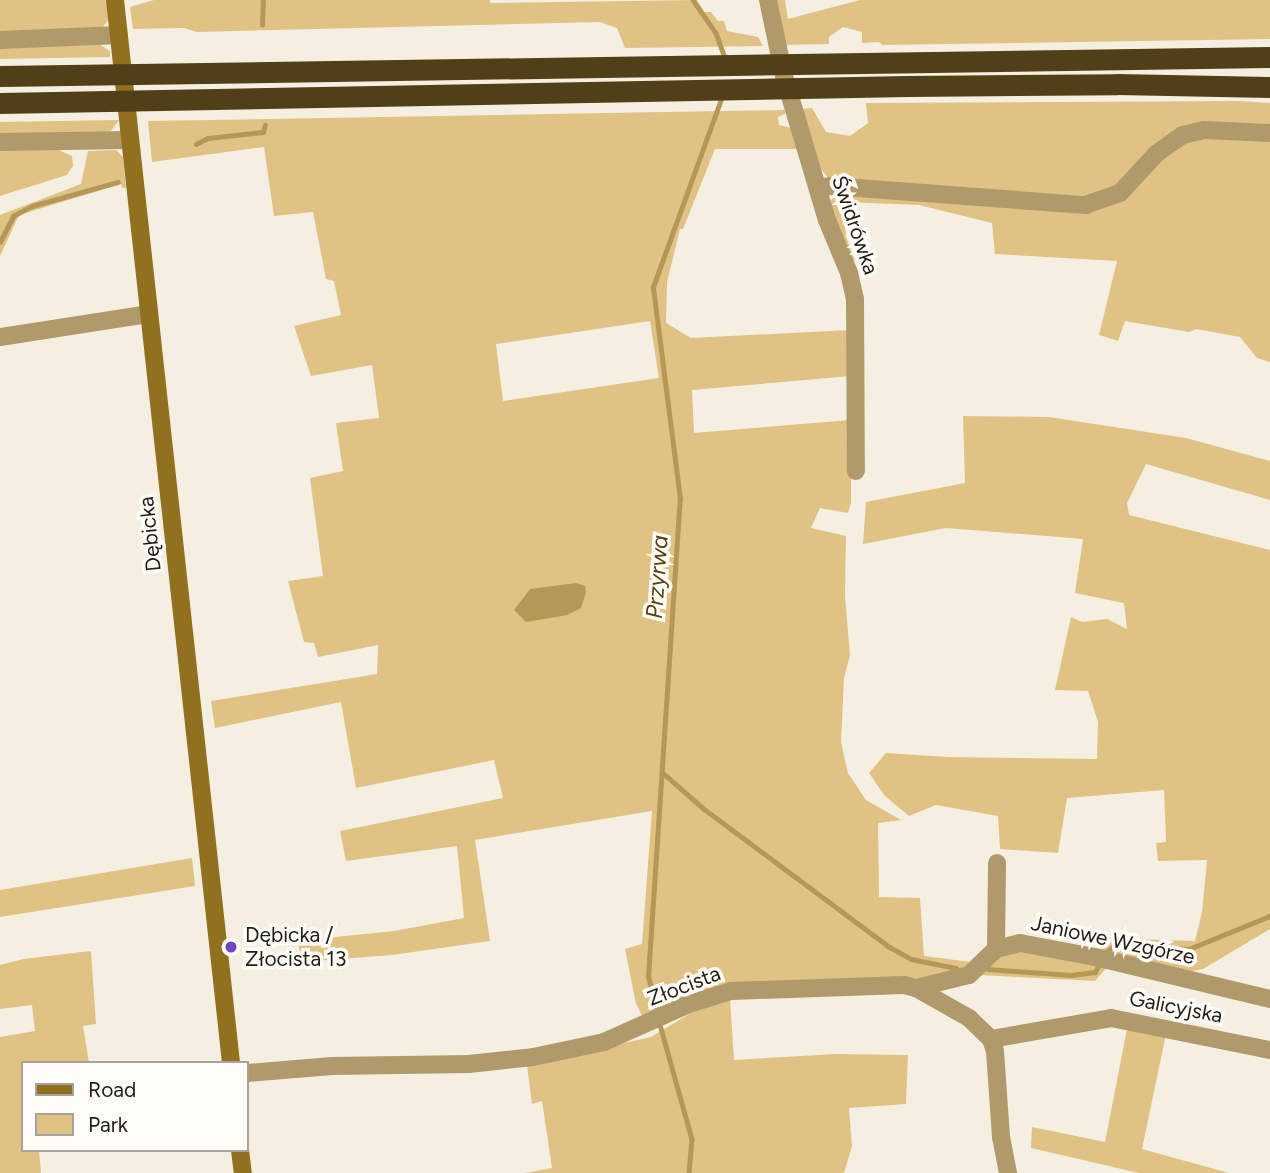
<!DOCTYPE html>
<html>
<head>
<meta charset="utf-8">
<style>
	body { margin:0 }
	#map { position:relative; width:1270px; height:1173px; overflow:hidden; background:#f5efe2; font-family:Figtree,sans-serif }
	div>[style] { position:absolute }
	.green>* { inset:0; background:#e0c285 }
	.water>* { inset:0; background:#b59756 }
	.stream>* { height:4.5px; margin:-2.25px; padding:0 2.25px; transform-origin:2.25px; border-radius:2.25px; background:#b59756 }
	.street>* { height:18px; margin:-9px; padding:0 9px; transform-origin:9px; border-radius:9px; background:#b09a6c }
	.secondary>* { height:18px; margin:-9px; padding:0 9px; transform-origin:9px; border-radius:9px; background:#917020 }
	.highway>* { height:21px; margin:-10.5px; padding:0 10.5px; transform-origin:10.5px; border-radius:10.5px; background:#513f18 }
	.dots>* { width:19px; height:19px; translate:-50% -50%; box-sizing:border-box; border:4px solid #fffcf7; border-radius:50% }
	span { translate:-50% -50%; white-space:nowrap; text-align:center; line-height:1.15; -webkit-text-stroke:7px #fffcf7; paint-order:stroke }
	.street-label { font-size:21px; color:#201e19 }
	.poi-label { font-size:21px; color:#201e19 }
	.left { translate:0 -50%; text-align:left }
	.water-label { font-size:23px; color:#57410c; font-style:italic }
	.legend { position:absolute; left:21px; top:1061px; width:228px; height:91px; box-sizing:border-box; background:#fffcf7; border:2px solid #a6a39e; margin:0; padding:9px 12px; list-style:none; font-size:21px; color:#201e19 }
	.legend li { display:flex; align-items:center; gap:14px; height:35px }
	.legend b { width:35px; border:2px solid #a6a39e }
</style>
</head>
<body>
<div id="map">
	<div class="green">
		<div style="clip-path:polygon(0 0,108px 0,108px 20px,102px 28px,0 35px)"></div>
		<div style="clip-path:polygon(154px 0,490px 0,490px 3px,697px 0,704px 12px,711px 12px,718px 21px,724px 21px,727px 31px,758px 37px,763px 46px,625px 48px,617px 28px,600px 22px,197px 32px,184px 28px,133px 29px,130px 7px)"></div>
		<div style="clip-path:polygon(774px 0,785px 0,788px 19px,860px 0,1270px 0,1270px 39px,882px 45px,879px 42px,862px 43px,862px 32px,843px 27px,829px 37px,829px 44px,782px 45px)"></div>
		<div style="clip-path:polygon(99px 44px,110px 51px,110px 57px,0 59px,0 46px)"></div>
		<div style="clip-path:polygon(1238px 101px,1270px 103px,1270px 127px,1179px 129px,1160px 140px,1117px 186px,1092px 196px,1068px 199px,829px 179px,813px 159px,799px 109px,812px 108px,826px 132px,850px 136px,868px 123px,866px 103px)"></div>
		<div style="clip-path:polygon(evenodd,785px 110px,785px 114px,778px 117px,779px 125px,792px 128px,798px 149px,715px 149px,683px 229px,680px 229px,667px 282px,666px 323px,691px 338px,850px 330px,851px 376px,692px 390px,694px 433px,851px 420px,851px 503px,848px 513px,820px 508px,811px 528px,846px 536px,845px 596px,850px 655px,844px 678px,841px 742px,848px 773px,866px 800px,901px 820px,878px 823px,879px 897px,920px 898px,924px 956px,971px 962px,955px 974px,916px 981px,768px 982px,645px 1021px,636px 1004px,625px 949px,642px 944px,652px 811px,475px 840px,490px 941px,392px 955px,303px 962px,297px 941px,394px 931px,464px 918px,457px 846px,346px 861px,340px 831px,503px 798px,494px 760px,356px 788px,341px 702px,215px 728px,211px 701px,377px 674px,378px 645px,318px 657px,314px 643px,304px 642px,288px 581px,323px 576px,310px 478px,343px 471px,336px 423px,379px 418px,372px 365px,311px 376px,294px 326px,341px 315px,334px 281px,326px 279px,313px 212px,274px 216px,264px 147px,152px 162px,148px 121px,785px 110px,650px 321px,659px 378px,503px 401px,496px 344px,650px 321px)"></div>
		<div style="clip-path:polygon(119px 120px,108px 135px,0 137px,0 122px)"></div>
		<div style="clip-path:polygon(1197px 139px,1270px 139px,1270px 362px,1257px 358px,1240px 337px,1196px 329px,1189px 332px,1125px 321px,1118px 341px,1099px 335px,1117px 261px,995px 254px,992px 223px,919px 205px,845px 202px,846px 237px,855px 261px,847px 257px,830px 203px,833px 196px,843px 193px,1085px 214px,1120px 201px,1175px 147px)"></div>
		<div style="clip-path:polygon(54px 148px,72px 156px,73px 166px,67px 175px,0 196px,0 149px)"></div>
		<div style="clip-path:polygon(116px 150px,123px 157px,126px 188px,122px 188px,121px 184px,19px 215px,0 256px,0 215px,81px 184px,88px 151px)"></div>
		<div style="clip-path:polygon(963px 416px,1049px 417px,1186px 438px,1270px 461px,1270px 500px,1146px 464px,1127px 503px,1129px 515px,1270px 550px,1270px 929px,1203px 969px,1188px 972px,1098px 953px,1109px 942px,1134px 939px,1195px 941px,1202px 912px,1207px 860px,1158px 861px,1156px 843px,1166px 842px,1164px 790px,1067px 798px,1058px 853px,1000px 849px,998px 816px,936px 805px,909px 816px,885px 796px,869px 773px,886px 753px,948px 757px,1097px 759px,1098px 722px,1088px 691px,1055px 690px,1071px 617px,1082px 622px,1107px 619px,1127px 629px,1124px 603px,1075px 593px,1083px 539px,946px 528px,863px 544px,866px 502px,965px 483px)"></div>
		<div style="clip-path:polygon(192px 858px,195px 886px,0 917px,0 890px)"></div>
		<div style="clip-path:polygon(1008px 950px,1034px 950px,1108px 966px,1095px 981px,979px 975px)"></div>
		<div style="clip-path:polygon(91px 951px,96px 1024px,83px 1026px,89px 1063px,23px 1063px,23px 1150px,39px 1150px,41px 1173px,0 1173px,0 1037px,35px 1031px,32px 1005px,0 1009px,0 965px,23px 959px)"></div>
		<div style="clip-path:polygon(730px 998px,734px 1060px,836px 1054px,908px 1055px,906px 1104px,849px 1108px,852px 1146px,844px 1173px,525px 1173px,552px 1168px,542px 1101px,532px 1104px,527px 1065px,651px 1037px,706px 1004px)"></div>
		<div style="clip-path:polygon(1128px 1024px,1166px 1034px,1142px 1149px,1229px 1173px,1139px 1173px,1031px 1148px,1032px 1127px,1105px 1142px)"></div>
	</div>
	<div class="water">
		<div style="clip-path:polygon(576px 583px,585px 586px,586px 592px,581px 608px,567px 615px,526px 622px,514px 610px,530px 589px)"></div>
	</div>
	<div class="stream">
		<div style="left:693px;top:0;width:40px;rotate:55.1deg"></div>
		<div style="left:716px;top:33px;width:27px;rotate:70deg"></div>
		<div style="left:262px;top:25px;width:25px;rotate:-88deg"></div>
		<div style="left:196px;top:144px;width:13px;rotate:-27deg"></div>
		<div style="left:208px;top:138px;width:55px;rotate:-6.2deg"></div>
		<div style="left:263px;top:132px;width:7px;rotate:-74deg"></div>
		<div style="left:0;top:242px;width:29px;rotate:-63deg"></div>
		<div style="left:13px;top:216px;width:21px;rotate:-28deg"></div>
		<div style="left:32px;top:206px;width:89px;rotate:-15.6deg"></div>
		<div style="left:663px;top:773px;width:53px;rotate:41.2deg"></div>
		<div style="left:703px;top:808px;width:231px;rotate:36.7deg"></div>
		<div style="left:888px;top:946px;width:26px;rotate:29deg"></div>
		<div style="left:911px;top:959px;width:46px;rotate:11.3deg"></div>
		<div style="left:1106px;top:952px;width:10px;rotate:-37deg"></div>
		<div style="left:1114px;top:946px;width:75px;rotate:2.3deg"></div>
		<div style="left:1189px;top:949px;width:87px;rotate:-22.2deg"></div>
		<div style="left:988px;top:969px;width:83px;rotate:4.1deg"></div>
		<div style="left:1071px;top:975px;width:24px;rotate:-7deg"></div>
		<div style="left:1095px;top:972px;width:9px;rotate:-63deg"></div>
		<div style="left:657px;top:1012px;width:36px;rotate:-104deg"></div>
		<div style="left:648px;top:977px;width:479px;rotate:-86.2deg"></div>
		<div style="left:680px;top:499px;width:214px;rotate:-97.3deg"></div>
		<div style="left:653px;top:287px;width:203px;rotate:-70.1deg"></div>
		<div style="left:659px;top:1021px;width:123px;rotate:74.4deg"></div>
		<div style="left:692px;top:1139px;width:34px;rotate:95deg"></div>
	</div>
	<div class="street">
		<div style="left:768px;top:0;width:78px;rotate:78.1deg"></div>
		<div style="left:784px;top:76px;width:150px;rotate:73.4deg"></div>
		<div style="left:827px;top:220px;width:57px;rotate:67.5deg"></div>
		<div style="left:849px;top:273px;width:27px;rotate:77deg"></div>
		<div style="left:855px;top:299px;width:172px;rotate:89.7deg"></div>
		<div style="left:0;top:40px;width:119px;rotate:-2.4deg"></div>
		<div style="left:0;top:142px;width:129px;rotate:-0.9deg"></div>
		<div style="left:818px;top:188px;width:13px;rotate:-9deg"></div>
		<div style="left:831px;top:186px;width:255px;rotate:4.3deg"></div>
		<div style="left:1085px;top:205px;width:37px;rotate:-19deg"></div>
		<div style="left:1120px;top:193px;width:54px;rotate:-47.2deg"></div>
		<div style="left:1157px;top:153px;width:32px;rotate:-35deg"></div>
		<div style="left:1183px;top:135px;width:22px;rotate:-13deg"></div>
		<div style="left:1204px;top:130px;width:66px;rotate:2.6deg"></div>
		<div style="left:0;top:337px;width:151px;rotate:-8.8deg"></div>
		<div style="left:996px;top:949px;width:86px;rotate:-89.3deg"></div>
		<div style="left:916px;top:988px;width:55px;rotate:-13.8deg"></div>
		<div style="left:969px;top:975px;width:37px;rotate:-44deg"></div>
		<div style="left:996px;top:949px;width:25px;rotate:-14deg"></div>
		<div style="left:1020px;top:943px;width:76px;rotate:10.6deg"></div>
		<div style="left:1095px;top:957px;width:180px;rotate:13.5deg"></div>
		<div style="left:991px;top:1039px;width:122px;rotate:-9.9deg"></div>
		<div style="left:1111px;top:1018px;width:162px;rotate:11.4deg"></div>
		<div style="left:247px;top:1073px;width:85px;rotate:-4.7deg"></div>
		<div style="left:332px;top:1066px;width:137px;rotate:-0.8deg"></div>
		<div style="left:469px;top:1064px;width:64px;rotate:-6.2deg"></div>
		<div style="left:533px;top:1057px;width:73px;rotate:-11.9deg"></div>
		<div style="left:604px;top:1042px;width:93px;rotate:-24.1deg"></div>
		<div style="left:689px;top:1004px;width:44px;rotate:-17.2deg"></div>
		<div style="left:731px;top:991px;width:173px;rotate:-2deg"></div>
		<div style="left:904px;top:985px;width:12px;rotate:14deg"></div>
		<div style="left:916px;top:988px;width:61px;rotate:29.5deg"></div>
		<div style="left:969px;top:1018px;width:30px;rotate:44deg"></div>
		<div style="left:991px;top:1039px;width:13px;rotate:72deg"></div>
		<div style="left:995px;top:1051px;width:86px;rotate:86deg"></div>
		<div style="left:1001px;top:1137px;width:37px;rotate:79deg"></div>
	</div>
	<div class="secondary">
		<div style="left:115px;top:0;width:1069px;rotate:83.77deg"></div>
		<div style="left:240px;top:1150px;width:23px;rotate:83deg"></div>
	</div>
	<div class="highway">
		<div style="left:0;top:76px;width:1270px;rotate:-0.86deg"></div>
		<div style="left:0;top:103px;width:908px;rotate:-1.07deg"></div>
		<div style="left:908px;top:86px;width:209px;rotate:-0.5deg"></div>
		<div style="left:1117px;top:84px;width:153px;rotate:1.1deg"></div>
	</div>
	<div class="dots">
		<div style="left:231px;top:947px;background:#7047bf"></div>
	</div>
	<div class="street-label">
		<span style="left:855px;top:225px;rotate:71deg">Świdrówka</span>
		<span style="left:150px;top:534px;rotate:-96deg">Dębicka</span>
		<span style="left:1113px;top:940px;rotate:12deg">Janiowe Wzgórze</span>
		<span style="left:684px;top:986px;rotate:-21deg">Złocista</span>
		<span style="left:1176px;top:1007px;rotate:11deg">Galicyjska</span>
	</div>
	<div class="poi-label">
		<span class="left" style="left:245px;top:947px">Dębicka /<br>Złocista 13</span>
	</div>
	<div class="water-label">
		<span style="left:657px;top:577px;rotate:-86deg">Przyrwa</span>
	</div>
	<ul class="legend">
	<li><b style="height:9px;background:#917020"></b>Road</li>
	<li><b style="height:19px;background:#e0c285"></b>Park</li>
	</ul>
</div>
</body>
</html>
